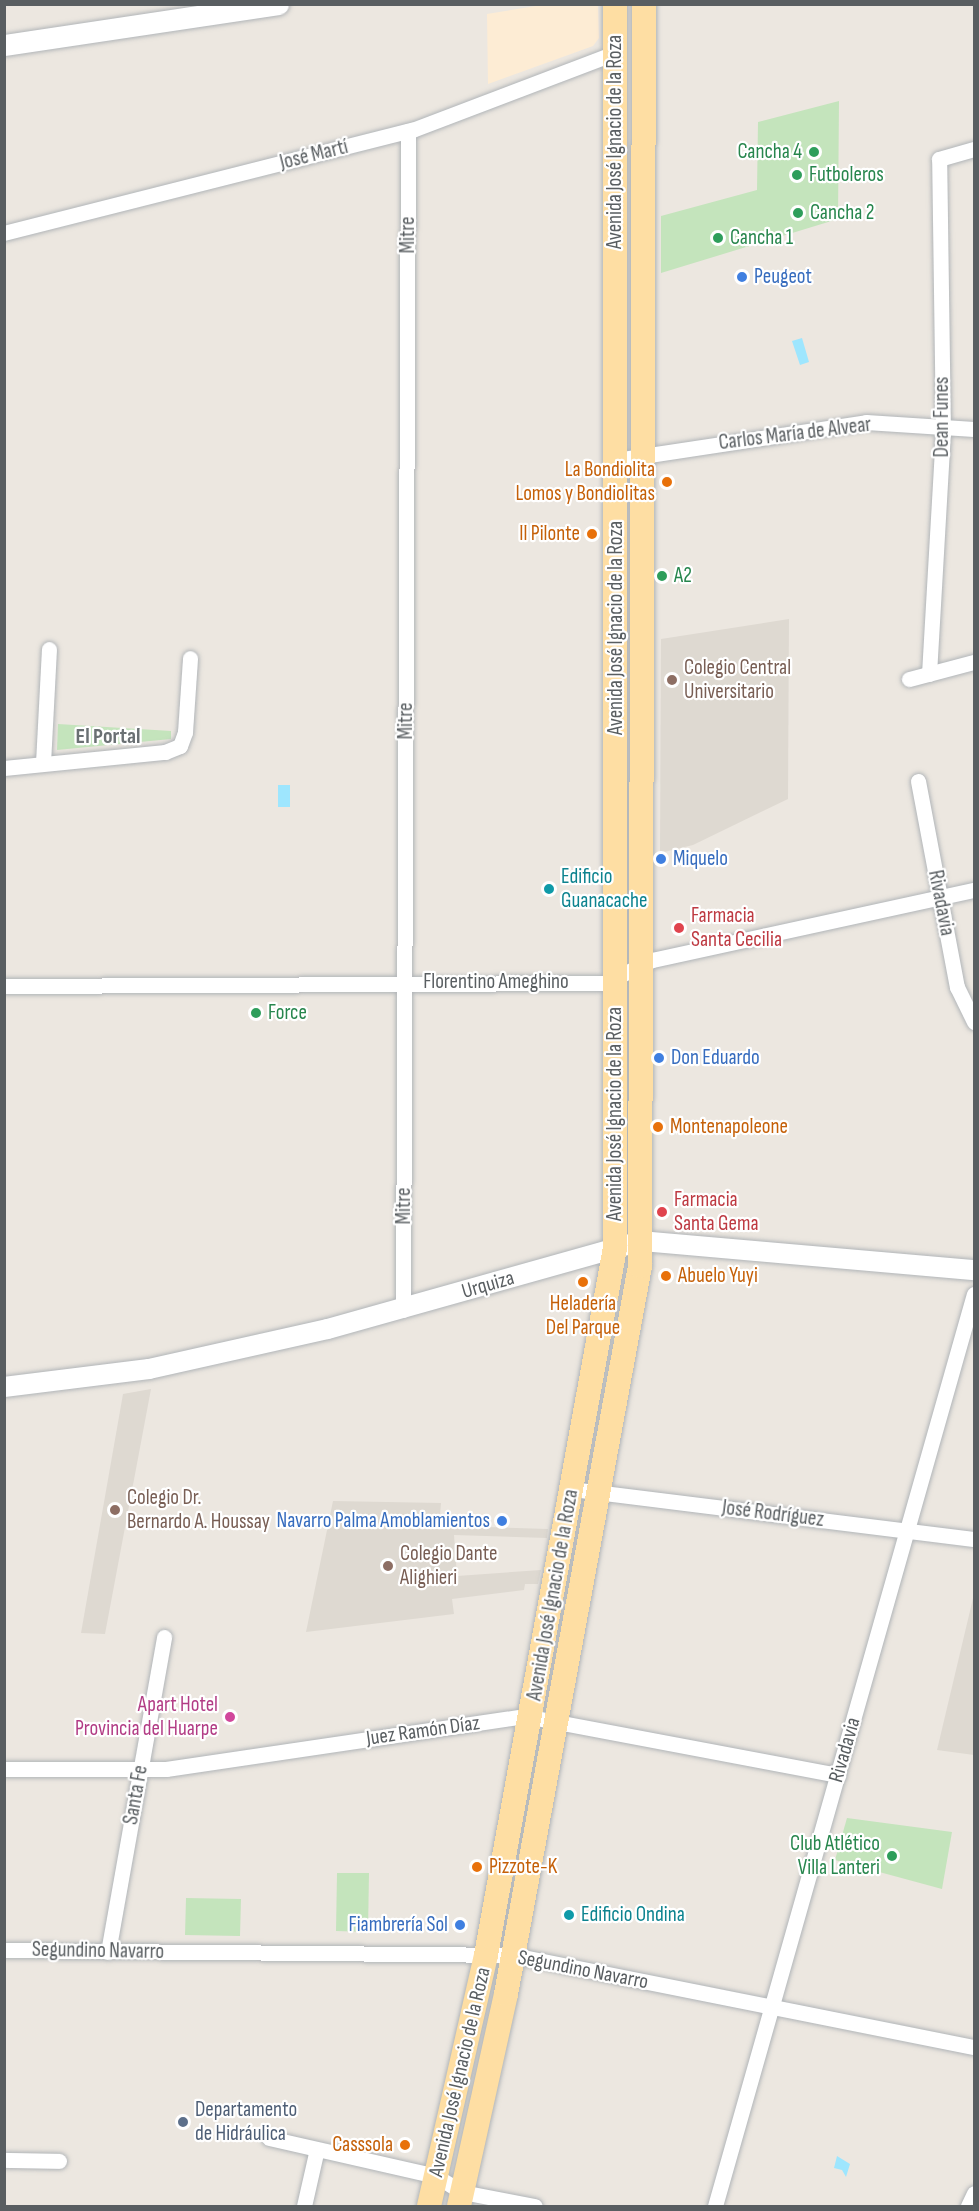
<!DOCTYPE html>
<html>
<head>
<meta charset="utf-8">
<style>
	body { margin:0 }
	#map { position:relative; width:979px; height:2211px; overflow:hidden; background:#ece7e0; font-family:"Sofia Sans Condensed",sans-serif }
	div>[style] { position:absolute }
	.commercial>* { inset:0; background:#fdecd4 }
	.education>* { inset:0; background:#ded9d1 }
	.green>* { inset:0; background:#c4e4bc }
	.water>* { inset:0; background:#9ee6fe }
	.roads { filter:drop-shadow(0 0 2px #b1b5b8) drop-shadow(0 0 2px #b1b5b8) }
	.minor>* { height:15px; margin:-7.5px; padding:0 7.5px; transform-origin:7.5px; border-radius:7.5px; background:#fff }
	.tertiary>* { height:20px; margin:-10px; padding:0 10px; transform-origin:10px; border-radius:10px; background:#fff }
	.secondary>* { height:21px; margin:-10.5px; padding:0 10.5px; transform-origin:10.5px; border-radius:10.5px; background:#fff }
	.primary>* { height:24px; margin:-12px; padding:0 12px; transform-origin:12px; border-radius:12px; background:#fedea3 }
	.dots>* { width:16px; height:16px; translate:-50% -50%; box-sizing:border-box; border:3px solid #fff; border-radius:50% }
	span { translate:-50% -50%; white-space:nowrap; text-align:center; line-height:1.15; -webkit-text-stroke:4.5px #fff; paint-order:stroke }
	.street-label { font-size:21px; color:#595e61 }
	.leisure-label { font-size:21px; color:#27864d }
	.right { translate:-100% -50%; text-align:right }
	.left { translate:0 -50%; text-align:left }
	.shop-label { font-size:21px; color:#366cbe }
	.food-label { font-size:21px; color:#c56008 }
	.education-label { font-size:21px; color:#785e54 }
	.culture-label { font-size:21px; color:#0d838f }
	.health-label { font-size:21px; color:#be3a42 }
	.hotel-label { font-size:21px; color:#b23c85 }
	.service-label { font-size:21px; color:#4e5e75 }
	.neighbourhood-label { font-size:22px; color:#6a7073; font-weight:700 }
	.frame { position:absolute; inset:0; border:6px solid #595e61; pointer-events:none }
</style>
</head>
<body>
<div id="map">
	<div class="commercial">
		<div style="clip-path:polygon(548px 4px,598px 5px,599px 38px,593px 46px,488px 84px,487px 14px)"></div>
	</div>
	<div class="education">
		<div style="clip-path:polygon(789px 619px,788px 799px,693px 845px,660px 853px,661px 639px)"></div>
		<div style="clip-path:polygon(151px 1389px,105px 1634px,81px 1633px,123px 1394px)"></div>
		<div style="clip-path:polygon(333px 1501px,441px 1503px,440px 1515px,455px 1516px,455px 1526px,548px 1529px,547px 1538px,454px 1535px,457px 1576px,541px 1570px,538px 1584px,525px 1584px,524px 1590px,452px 1599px,454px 1614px,306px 1632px)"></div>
		<div style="clip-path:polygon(974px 1594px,974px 1755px,937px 1750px)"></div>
	</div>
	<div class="green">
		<div style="clip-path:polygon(839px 101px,838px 219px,661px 273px,661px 216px,757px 190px,758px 122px)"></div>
		<div style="clip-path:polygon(58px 724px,171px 731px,171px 739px,57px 750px)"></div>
		<div style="clip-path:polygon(847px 1818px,952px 1832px,942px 1889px,835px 1860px)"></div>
		<div style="clip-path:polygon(337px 1873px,369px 1873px,368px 1932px,336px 1931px)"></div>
		<div style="clip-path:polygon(186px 1898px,241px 1899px,240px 1936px,185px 1935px)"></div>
	</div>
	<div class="water">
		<div style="clip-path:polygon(802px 338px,809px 362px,800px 365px,792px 341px)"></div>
		<div style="clip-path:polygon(278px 785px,290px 785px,290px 807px,278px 807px)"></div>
		<div style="clip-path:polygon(837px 2156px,850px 2164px,846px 2177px,842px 2170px,834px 2168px)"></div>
	</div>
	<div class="roads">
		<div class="minor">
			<div style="left:4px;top:233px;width:421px;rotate:-14.2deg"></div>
			<div style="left:412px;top:130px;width:217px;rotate:-20.8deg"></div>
			<div style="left:616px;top:460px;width:253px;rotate:-8.6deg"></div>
			<div style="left:866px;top:422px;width:108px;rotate:3.7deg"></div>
			<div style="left:929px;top:674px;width:240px;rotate:-86.7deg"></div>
			<div style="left:943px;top:434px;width:275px;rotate:-90.8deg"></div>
			<div style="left:939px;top:159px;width:36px;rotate:-16deg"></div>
			<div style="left:909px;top:679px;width:67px;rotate:-14.7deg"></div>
			<div style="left:43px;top:763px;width:114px;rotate:-87deg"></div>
			<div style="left:4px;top:768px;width:162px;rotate:-5.7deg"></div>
			<div style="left:165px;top:752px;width:16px;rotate:-22deg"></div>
			<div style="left:180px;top:746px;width:15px;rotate:-70deg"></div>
			<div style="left:185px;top:732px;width:74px;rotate:-86.1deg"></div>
			<div style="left:918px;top:781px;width:210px;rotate:79.3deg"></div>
			<div style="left:957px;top:987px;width:39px;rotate:64deg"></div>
			<div style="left:4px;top:986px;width:601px;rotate:-0.29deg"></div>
			<div style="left:605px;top:983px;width:52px;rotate:-26.1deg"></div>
			<div style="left:652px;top:960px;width:330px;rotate:-12.3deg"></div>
			<div style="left:403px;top:1310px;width:1179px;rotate:-89.76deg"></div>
			<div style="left:572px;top:1489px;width:405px;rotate:7.1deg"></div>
			<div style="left:4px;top:1769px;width:162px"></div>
			<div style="left:166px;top:1769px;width:363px;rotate:-8.4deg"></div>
			<div style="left:525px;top:1716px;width:319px;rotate:10.7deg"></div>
			<div style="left:4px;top:1950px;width:509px;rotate:0.56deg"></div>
			<div style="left:513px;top:1955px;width:470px;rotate:11.3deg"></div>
			<div style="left:108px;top:1952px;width:320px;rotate:-79.9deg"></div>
			<div style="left:269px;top:2138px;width:171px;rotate:12.8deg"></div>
			<div style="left:436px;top:2176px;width:31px;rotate:32deg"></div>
			<div style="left:462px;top:2192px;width:74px;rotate:10.9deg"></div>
			<div style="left:4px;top:2160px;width:55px;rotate:1deg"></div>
			<div style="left:304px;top:2206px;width:58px;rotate:-77.2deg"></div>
			<div style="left:715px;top:2206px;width:948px;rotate:-74.15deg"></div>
			<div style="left:968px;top:2206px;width:14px;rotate:-65deg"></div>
		</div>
		<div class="tertiary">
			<div style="left:4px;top:1387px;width:146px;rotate:-7.1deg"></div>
			<div style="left:149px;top:1369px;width:183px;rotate:-12.6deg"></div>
			<div style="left:328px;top:1329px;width:325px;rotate:-15.7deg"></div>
			<div style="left:641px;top:1241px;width:334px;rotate:5deg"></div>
		</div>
		<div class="secondary">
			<div style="left:4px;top:45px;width:277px;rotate:-8.5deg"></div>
		</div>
		<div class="primary">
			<div style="left:429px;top:2206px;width:257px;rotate:-77.2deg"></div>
			<div style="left:486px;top:1955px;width:719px;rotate:-79.66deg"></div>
			<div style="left:615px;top:1248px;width:1244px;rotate:-90deg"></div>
			<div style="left:459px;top:2206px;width:217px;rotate:-77.5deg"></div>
			<div style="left:506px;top:1994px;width:740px;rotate:-79.57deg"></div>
			<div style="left:640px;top:1266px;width:1262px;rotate:-89.82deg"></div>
		</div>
	</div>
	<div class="dots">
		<div style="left:814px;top:152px;background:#2e9e5b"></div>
		<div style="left:797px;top:175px;background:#2e9e5b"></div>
		<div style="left:798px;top:213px;background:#2e9e5b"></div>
		<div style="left:718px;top:238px;background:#2e9e5b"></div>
		<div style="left:742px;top:277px;background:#3f7fe0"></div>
		<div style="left:667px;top:482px;background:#e8710a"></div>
		<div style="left:592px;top:534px;background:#e8710a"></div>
		<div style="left:662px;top:576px;background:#2e9e5b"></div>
		<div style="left:672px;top:680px;background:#8d6e63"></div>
		<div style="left:661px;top:859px;background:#3f7fe0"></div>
		<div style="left:549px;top:889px;background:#0f9aa8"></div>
		<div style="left:679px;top:928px;background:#e0444e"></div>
		<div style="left:256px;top:1013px;background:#2e9e5b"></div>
		<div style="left:659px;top:1058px;background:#3f7fe0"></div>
		<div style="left:658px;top:1127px;background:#e8710a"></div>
		<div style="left:662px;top:1212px;background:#e0444e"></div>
		<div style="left:666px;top:1276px;background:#e8710a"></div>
		<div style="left:583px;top:1282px;background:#e8710a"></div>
		<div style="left:115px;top:1510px;background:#8d6e63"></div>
		<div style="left:502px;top:1521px;background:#3f7fe0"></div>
		<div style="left:388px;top:1566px;background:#8d6e63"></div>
		<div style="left:230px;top:1717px;background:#d1479c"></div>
		<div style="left:892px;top:1856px;background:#2e9e5b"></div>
		<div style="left:477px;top:1867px;background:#e8710a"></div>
		<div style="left:569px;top:1915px;background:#0f9aa8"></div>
		<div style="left:460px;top:1925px;background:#3f7fe0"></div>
		<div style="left:183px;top:2122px;background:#5c6f8a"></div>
		<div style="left:405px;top:2145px;background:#e8710a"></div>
	</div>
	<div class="street-label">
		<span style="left:615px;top:142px;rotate:-90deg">Avenida José Ignacio de la Roza</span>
		<span style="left:314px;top:155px;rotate:-14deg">José Martí</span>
		<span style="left:408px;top:235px;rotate:-90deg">Mitre</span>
		<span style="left:942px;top:417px;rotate:-90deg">Dean Funes</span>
		<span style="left:795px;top:434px;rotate:-7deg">Carlos María de Alvear</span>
		<span style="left:616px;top:628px;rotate:-90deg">Avenida José Ignacio de la Roza</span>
		<span style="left:406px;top:721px;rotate:-90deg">Mitre</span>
		<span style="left:941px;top:903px;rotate:79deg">Rivadavia</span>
		<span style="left:496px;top:982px">Florentino Ameghino</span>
		<span style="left:615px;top:1114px;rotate:-90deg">Avenida José Ignacio de la Roza</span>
		<span style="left:404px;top:1206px;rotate:-90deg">Mitre</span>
		<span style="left:488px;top:1285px;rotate:-16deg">Urquiza</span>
		<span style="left:773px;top:1514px;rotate:7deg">José Rodríguez</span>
		<span style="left:553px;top:1595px;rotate:-80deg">Avenida José Ignacio de la Roza</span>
		<span style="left:423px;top:1731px;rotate:-8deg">Juez Ramón Díaz</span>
		<span style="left:845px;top:1750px;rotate:-74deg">Rivadavia</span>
		<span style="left:136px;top:1795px;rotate:-80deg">Santa Fe</span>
		<span style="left:98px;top:1951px;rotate:1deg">Segundino Navarro</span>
		<span style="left:583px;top:1970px;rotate:11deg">Segundino Navarro</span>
		<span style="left:460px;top:2072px;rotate:-77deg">Avenida José Ignacio de la Roza</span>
	</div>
	<div class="leisure-label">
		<span class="right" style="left:802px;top:152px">Cancha 4</span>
		<span class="left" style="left:809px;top:175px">Futboleros</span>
		<span class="left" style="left:810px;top:213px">Cancha 2</span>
		<span class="left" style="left:730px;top:238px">Cancha 1</span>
		<span class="left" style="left:674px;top:576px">A2</span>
		<span class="left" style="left:268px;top:1013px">Force</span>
		<span class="right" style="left:880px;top:1856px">Club Atlético<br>Villa Lanteri</span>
	</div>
	<div class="shop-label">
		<span class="left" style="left:754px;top:277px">Peugeot</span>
		<span class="left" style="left:673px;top:859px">Miquelo</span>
		<span class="left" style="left:671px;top:1058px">Don Eduardo</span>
		<span class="right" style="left:490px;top:1521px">Navarro Palma Amoblamientos</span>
		<span class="right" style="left:448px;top:1925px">Fiambrería Sol</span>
	</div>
	<div class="food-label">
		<span class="right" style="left:655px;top:482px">La Bondiolita<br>Lomos y Bondiolitas</span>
		<span class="right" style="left:580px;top:534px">Il Pilonte</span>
		<span class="left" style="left:670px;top:1127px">Montenapoleone</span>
		<span class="left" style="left:678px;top:1276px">Abuelo Yuyi</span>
		<span style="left:583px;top:1316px">Heladería<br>Del Parque</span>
		<span class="left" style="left:489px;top:1867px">Pizzote-K</span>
		<span class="right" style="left:393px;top:2145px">Casssola</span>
	</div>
	<div class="education-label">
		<span class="left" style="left:684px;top:680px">Colegio Central<br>Universitario</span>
		<span class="left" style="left:127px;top:1510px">Colegio Dr.<br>Bernardo A. Houssay</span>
		<span class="left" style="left:400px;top:1566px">Colegio Dante<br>Alighieri</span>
	</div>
	<div class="culture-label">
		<span class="left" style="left:561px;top:889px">Edificio<br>Guanacache</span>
		<span class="left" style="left:581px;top:1915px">Edificio Ondina</span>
	</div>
	<div class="health-label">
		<span class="left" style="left:691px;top:928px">Farmacia<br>Santa Cecilia</span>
		<span class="left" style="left:674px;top:1212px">Farmacia<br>Santa Gema</span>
	</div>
	<div class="hotel-label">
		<span class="right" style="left:218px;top:1717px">Apart Hotel<br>Provincia del Huarpe</span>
	</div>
	<div class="service-label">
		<span class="left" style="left:195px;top:2122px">Departamento<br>de Hidráulica</span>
	</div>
	<div class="neighbourhood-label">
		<span style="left:108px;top:737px">El Portal</span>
	</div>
	<div class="frame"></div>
</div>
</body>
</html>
